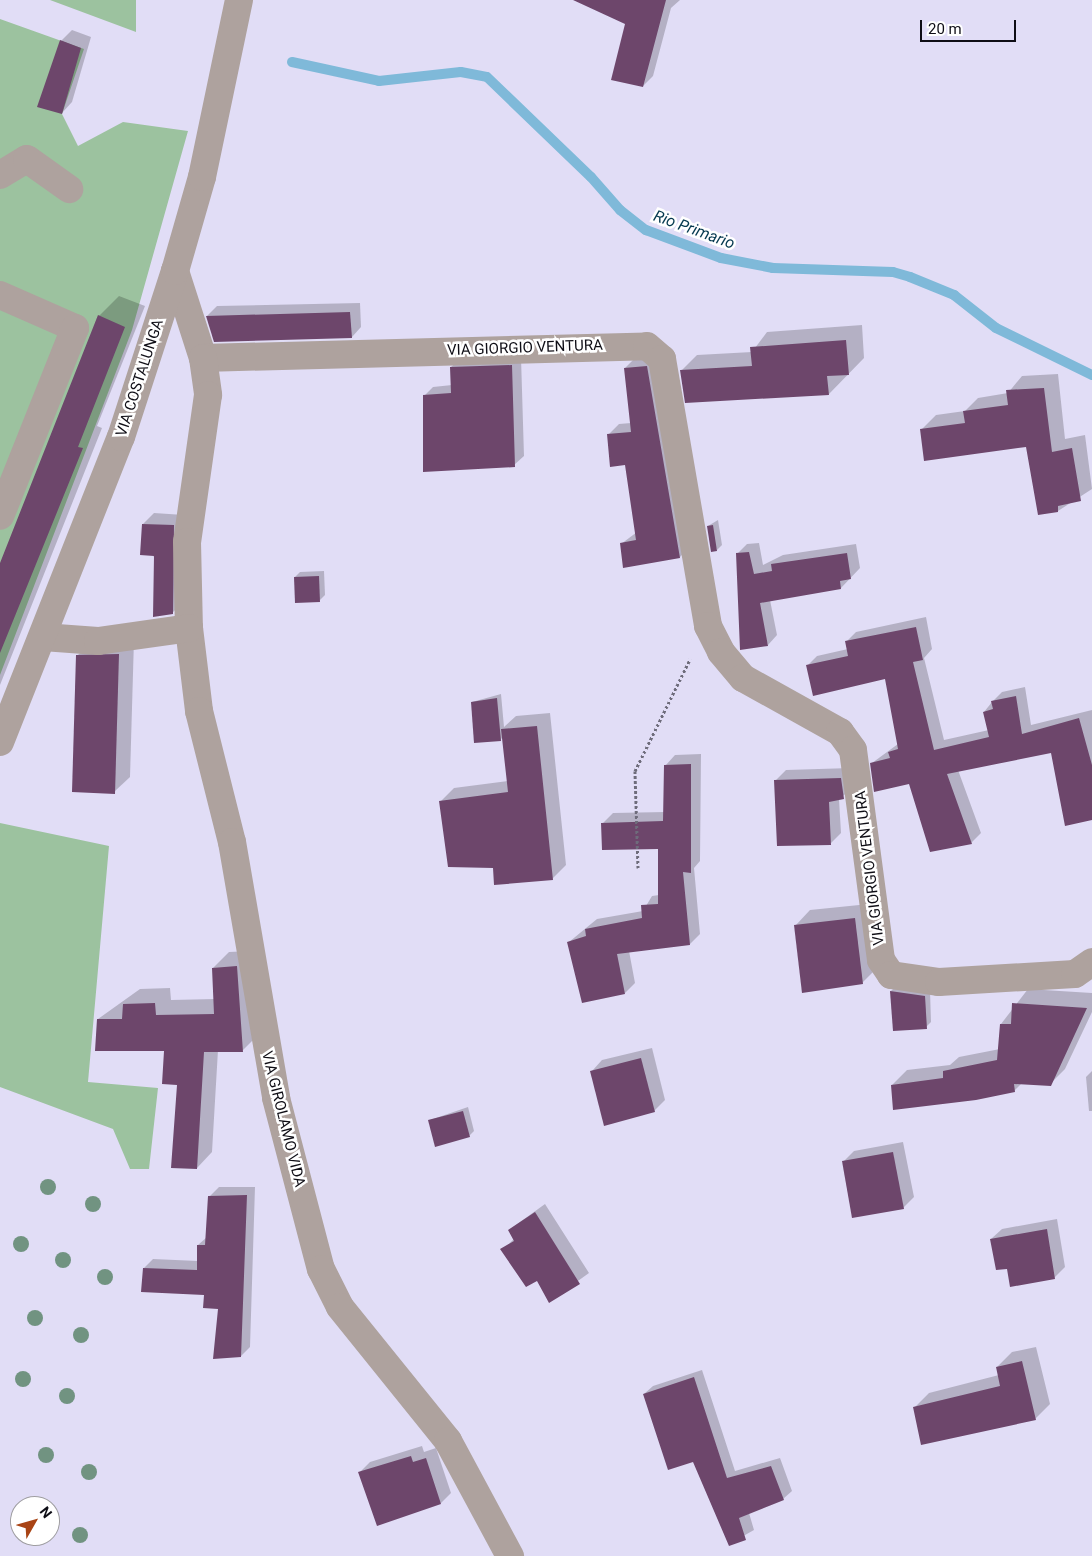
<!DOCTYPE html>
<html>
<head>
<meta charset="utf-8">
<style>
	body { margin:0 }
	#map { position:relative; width:1092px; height:1556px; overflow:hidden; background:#e1ddf6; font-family:Roboto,sans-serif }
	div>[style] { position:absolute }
	.green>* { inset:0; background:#9cc29f }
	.shadow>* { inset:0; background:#0003 }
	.stream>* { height:10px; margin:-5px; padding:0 5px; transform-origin:5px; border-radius:5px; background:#7fb9d9 }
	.building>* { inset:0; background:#6d466b }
	.path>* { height:3px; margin-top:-1.5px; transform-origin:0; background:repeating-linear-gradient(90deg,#6e6c7b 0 2.5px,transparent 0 5px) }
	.minor>* { height:28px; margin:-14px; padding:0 14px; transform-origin:14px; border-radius:14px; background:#aea29e }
	.trees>* { width:16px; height:16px; margin:-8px; border-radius:50%; background:#719381 }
	span { translate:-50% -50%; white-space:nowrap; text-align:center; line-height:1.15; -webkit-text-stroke:5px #fff; paint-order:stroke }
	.street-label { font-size:15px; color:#0e0d15 }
	.water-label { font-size:16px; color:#05394f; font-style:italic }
	.north { position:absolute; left:10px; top:1496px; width:50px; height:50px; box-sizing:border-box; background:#fff; border:1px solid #9f9ea1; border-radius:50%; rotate:52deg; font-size:14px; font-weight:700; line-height:20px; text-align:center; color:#0e0d15 }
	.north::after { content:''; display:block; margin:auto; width:18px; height:22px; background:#a94415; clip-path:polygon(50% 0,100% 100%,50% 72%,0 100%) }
	.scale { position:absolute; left:920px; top:20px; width:96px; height:22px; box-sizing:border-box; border:2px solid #0e0d15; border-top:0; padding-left:6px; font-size:15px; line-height:18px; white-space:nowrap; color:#0e0d15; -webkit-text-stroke:4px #fff; paint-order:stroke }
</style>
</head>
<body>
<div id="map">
	<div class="green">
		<div style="clip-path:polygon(50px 0,136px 0,136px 32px)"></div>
		<div style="clip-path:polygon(0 19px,84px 49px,62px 114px,78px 146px,123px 122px,188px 131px,132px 330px,0 675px)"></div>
		<div style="clip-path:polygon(0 823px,109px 846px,88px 1082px,158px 1088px,149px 1169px,130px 1169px,113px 1129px,0 1087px)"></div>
	</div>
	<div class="shadow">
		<div style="clip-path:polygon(579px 0,680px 0,671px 8px,653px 76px,643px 86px,626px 23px)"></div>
		<div style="clip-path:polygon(72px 30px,91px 37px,72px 102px,62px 113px,61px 41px)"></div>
		<div style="clip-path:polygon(119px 296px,145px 306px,97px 426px,102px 428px,0 685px,0 565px,99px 316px)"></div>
		<div style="clip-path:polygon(360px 303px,361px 327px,352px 337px,215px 341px,207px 316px,217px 306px)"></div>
		<div style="clip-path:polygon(862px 325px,864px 358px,829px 394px,681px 371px,697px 355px,752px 352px,767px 332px)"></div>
		<div style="clip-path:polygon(657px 356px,690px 546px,680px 557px,625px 567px,621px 544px,637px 532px,626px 464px,609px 434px,619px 424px,631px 423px,625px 368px,636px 357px)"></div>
		<div style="clip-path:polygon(521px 357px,524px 456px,514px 465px,424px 396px,433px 387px,452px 385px,451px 367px,461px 358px)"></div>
		<div style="clip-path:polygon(1058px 374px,1065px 439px,1085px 435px,1092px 489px,1058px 511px,1027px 446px,922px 429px,936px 415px,965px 411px,978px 398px,1008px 393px,1022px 376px)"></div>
		<div style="clip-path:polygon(154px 513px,184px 515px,183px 603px,172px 613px,143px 524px)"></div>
		<div style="clip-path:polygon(718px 520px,722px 545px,717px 550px,708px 526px)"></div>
		<div style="clip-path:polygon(759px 543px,763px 565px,783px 555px,856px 544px,860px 568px,841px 588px,770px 600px,777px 635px,768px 645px,737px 554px,747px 544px)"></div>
		<div style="clip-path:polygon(324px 571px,325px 595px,320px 600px,295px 577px,300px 572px)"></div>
		<div style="clip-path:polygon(926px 617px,932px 649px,924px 658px,944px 740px,989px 730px,984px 712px,992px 702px,1002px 692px,1025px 687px,1031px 725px,1092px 710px,1092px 819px,1052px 752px,958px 770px,981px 833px,971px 843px,910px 783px,872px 763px,898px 744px,886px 677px,807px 666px,817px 656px,848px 649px,846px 642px,856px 632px)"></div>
		<div style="clip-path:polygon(134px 639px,130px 777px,114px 792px,77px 656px,93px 640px)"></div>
		<div style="clip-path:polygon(501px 694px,504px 727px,516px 716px,550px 713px,566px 865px,552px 879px,494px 867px,440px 802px,454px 788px,508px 781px,503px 737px,500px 740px,472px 702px)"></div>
		<div style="clip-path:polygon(701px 754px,700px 861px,694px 868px,700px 934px,690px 944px,629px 951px,635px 983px,625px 993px,569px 942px,597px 919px,643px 911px,652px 896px,659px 895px,659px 847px,603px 823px,613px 813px,665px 812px,665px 766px,675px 755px)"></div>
		<div style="clip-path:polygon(851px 768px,854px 787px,839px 799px,841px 833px,831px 843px,775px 781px,786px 770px)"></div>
		<div style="clip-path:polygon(869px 904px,877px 968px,862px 983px,795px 926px,810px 910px)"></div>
		<div style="clip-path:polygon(252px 951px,258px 1035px,243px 1050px,218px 1050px,212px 1152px,197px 1168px,178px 1083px,166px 1050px,98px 1019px,140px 989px,170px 988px,171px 1000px,215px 999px,213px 968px,229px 952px)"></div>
		<div style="clip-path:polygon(896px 986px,930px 991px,931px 1022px,926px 1027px,894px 1030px,891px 991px)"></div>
		<div style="clip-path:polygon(1028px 989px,1092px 993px,1092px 1012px,1065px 1069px,1050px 1084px,1022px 1083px,1014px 1091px,892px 1085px,907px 1070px,950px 1065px,959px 1057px,1000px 1049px,1001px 1024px)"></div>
		<div style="clip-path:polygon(652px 1048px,665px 1100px,654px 1111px,592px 1071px,602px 1060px)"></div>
		<div style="clip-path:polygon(1092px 1071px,1092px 1111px,1089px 1111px,1086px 1077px)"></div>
		<div style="clip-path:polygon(468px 1107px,474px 1131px,469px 1136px,430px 1120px)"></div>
		<div style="clip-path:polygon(903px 1142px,914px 1197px,903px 1208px,843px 1162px,854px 1151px)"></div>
		<div style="clip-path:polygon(219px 1187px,255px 1187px,250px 1347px,241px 1356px,219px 1308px,205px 1294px,144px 1268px,153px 1259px,198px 1261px,198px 1245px,207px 1237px,210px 1196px)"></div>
		<div style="clip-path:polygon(545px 1204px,589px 1273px,550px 1301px,537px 1279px,502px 1250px,514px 1239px,509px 1230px)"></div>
		<div style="clip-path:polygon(1057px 1219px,1065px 1267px,1054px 1278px,1008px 1267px,991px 1239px,1002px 1229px)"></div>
		<div style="clip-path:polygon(1036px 1347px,1050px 1404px,1035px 1419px,914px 1408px,929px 1393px,999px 1375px,997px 1367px,1012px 1352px)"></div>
		<div style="clip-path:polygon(702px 1370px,735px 1471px,780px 1458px,792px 1491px,783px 1499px,749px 1513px,754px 1530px,729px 1544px,694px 1460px,644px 1394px,653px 1386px)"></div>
		<div style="clip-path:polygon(422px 1446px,424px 1452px,436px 1448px,451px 1493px,441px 1503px,359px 1473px,370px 1462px)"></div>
	</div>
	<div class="stream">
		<div style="left:292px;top:62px;width:89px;rotate:12.3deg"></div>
		<div style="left:379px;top:81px;width:82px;rotate:-6.3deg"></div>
		<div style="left:461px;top:72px;width:26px;rotate:11deg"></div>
		<div style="left:487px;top:77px;width:144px;rotate:43.9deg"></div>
		<div style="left:591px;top:177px;width:44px;rotate:48.7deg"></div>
		<div style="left:620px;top:210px;width:33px;rotate:38deg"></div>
		<div style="left:646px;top:230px;width:80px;rotate:20.5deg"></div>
		<div style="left:721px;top:258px;width:53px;rotate:10.9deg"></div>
		<div style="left:773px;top:268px;width:120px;rotate:1.9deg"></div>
		<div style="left:893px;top:272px;width:18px;rotate:16deg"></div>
		<div style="left:910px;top:277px;width:48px;rotate:22.2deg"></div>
		<div style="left:954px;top:295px;width:53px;rotate:38.2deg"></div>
		<div style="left:996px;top:328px;width:107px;rotate:26.1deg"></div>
	</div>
	<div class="building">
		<div style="clip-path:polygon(573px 0,666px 0,643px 87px,611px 80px,625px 24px)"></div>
		<div style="clip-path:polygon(60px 40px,81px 48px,62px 114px,37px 107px)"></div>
		<div style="clip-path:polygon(350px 312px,352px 338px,214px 342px,206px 316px)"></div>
		<div style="clip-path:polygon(98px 315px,125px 327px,78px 447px,83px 448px,0 653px,0 563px)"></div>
		<div style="clip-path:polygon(846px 340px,849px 375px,827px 376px,829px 395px,685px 403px,680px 370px,752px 366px,750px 347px)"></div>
		<div style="clip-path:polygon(512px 365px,515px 467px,423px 472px,423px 395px,451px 393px,450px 367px)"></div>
		<div style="clip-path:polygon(647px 366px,680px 558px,623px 568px,620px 543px,636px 540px,625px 465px,610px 467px,607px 434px,631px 432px,624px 368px)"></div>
		<div style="clip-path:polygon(1044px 388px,1052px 452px,1072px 448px,1081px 501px,1058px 506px,1058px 512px,1038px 515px,1026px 447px,924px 461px,920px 429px,965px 423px,963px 411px,1008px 405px,1006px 390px)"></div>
		<div style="clip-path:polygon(142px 524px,174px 525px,173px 614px,153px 617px,154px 556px,140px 555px)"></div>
		<div style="clip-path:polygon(713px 525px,717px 551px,711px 552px,707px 526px)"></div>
		<div style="clip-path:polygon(749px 552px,754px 574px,772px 571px,771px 564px,847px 553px,851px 579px,840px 581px,841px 589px,760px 603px,768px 646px,740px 650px,736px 553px)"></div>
		<div style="clip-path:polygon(319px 576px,320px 602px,295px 603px,294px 577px)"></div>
		<div style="clip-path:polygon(916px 627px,923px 660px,913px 662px,934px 750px,989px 737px,983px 712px,993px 709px,991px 701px,1016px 696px,1022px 734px,1079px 718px,1092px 765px,1092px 820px,1065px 826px,1051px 753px,947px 774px,972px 844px,930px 852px,909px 784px,874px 792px,870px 763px,890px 758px,888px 752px,898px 749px,885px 679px,813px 696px,806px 665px,848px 656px,845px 641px)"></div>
		<div style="clip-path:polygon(119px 654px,115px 794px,72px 792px,76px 655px)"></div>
		<div style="clip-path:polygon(497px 698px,501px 741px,474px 743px,471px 702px)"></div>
		<div style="clip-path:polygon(537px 726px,553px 880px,494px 885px,493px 868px,448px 867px,439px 801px,508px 792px,501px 729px)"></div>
		<div style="clip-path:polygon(691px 764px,691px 873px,683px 872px,690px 945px,617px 954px,625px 994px,582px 1003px,567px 942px,586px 936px,585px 929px,642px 918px,641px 905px,658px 904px,658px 849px,602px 850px,601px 823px,663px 821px,664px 765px)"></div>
		<div style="clip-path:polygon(841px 778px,844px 799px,829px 802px,831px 845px,777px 846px,774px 780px)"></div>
		<div style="clip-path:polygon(855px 918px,863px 984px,802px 993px,794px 925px)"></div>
		<div style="clip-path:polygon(237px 966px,243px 1052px,204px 1052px,197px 1169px,171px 1168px,177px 1085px,162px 1084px,164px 1051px,95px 1051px,97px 1019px,122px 1019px,123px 1004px,155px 1003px,156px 1015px,214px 1014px,212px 968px)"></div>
		<div style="clip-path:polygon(890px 991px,925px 996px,927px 1029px,893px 1031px)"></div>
		<div style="clip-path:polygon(1012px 1003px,1087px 1008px,1051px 1086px,1014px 1084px,1015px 1092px,976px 1100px,893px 1110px,891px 1085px,943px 1078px,943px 1071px,997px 1060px,1000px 1024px,1011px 1024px)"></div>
		<div style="clip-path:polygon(641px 1058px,655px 1112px,604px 1126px,590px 1071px)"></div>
		<div style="clip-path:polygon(463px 1111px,470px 1137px,435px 1147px,428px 1120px)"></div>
		<div style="clip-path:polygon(893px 1152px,904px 1209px,852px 1218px,842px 1161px)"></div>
		<div style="clip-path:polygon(247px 1195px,241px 1357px,213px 1359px,218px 1309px,203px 1308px,204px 1295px,141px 1292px,143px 1268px,197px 1270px,197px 1245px,205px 1245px,208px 1196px)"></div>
		<div style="clip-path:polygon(535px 1212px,580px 1284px,549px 1303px,537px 1281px,526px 1287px,500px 1249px,514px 1241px,508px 1230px)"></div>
		<div style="clip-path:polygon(1047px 1229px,1055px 1279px,1010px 1287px,1007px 1269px,996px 1270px,990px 1239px)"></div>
		<div style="clip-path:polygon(1022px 1361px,1036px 1420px,921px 1445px,913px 1407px,1000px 1386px,996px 1367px)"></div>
		<div style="clip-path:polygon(694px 1377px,727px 1478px,771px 1466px,784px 1500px,739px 1518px,746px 1540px,729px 1546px,693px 1462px,668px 1470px,643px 1394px)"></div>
		<div style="clip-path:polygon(411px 1456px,413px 1462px,426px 1458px,441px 1504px,377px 1526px,358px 1472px)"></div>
	</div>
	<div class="path">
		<div style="left:638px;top:868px;width:97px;rotate:-91.8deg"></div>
		<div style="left:635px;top:771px;width:125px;rotate:-63.8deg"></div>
	</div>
	<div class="minor">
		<div style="left:0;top:175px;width:31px;rotate:-31deg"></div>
		<div style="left:27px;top:159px;width:52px;rotate:35.5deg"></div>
		<div style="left:175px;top:271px;width:91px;rotate:72.2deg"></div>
		<div style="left:203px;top:358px;width:444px;rotate:-1.5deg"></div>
		<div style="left:647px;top:346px;width:20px;rotate:41deg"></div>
		<div style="left:662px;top:359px;width:271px;rotate:80.2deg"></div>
		<div style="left:708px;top:626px;width:29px;rotate:63deg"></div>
		<div style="left:721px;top:652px;width:34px;rotate:50deg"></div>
		<div style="left:743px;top:678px;width:111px;rotate:29.1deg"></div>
		<div style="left:840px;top:732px;width:22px;rotate:54deg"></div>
		<div style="left:853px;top:750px;width:212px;rotate:82.4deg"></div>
		<div style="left:881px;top:960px;width:18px;rotate:56deg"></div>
		<div style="left:891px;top:975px;width:49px;rotate:8.3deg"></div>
		<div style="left:939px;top:982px;width:136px;rotate:-3.4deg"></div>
		<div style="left:1075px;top:974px;width:21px;rotate:-35deg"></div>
		<div style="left:0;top:295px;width:82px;rotate:23.7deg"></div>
		<div style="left:75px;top:328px;width:202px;rotate:111.7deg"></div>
		<div style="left:203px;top:358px;width:37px;rotate:82deg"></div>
		<div style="left:208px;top:395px;width:148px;rotate:98.1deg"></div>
		<div style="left:187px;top:542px;width:86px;rotate:88.7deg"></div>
		<div style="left:189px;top:628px;width:84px;rotate:83.1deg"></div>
		<div style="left:199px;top:711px;width:135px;rotate:75.9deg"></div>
		<div style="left:232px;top:842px;width:260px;rotate:80.2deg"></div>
		<div style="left:276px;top:1098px;width:177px;rotate:75.3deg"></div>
		<div style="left:321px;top:1269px;width:42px;rotate:63.4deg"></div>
		<div style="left:340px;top:1307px;width:172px;rotate:51.1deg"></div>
		<div style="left:448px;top:1441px;width:131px;rotate:61.7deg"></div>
		<div style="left:43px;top:637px;width:55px;rotate:4.2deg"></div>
		<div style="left:98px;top:641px;width:92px;rotate:-8.1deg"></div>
		<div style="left:0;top:742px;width:328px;rotate:-68.4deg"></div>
		<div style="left:121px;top:437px;width:175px;rotate:-72deg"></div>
		<div style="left:175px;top:271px;width:98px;rotate:-74deg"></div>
		<div style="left:202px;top:177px;width:181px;rotate:-78.2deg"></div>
	</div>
	<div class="trees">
		<div style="left:48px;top:1187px"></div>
		<div style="left:93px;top:1204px"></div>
		<div style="left:21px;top:1244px"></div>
		<div style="left:63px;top:1260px"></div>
		<div style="left:105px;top:1277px"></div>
		<div style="left:35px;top:1318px"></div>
		<div style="left:81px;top:1335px"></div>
		<div style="left:23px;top:1379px"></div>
		<div style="left:67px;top:1396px"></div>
		<div style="left:46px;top:1455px"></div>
		<div style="left:89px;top:1472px"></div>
		<div style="left:80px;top:1535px"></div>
	</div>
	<div class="street-label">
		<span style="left:525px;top:348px;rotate:-2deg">VIA GIORGIO VENTURA</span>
		<span style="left:140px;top:378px;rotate:-72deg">VIA COSTALUNGA</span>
		<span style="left:870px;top:868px;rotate:-97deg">VIA GIORGIO VENTURA</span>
		<span style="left:283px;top:1119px;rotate:76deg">VIA GIROLAMO VIDA</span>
	</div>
	<div class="water-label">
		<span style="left:694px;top:230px;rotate:20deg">Rio Primario</span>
	</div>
	<div class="north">N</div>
	<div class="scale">20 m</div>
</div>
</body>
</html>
